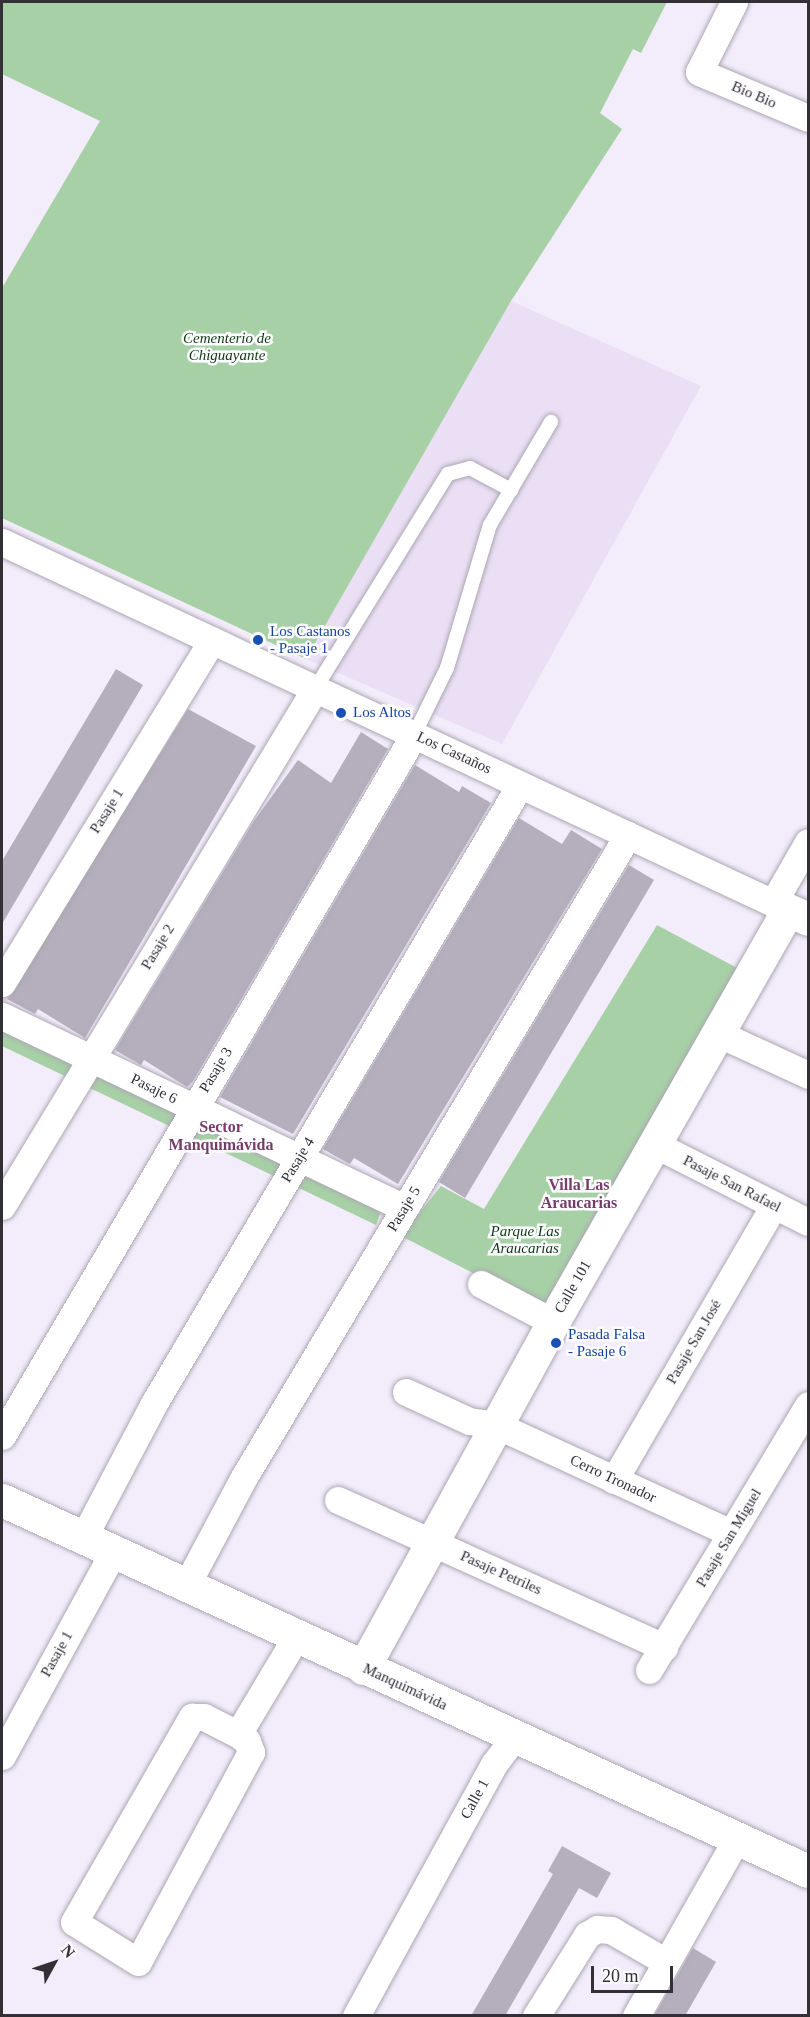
<!DOCTYPE html>
<html>
<head>
<meta charset="utf-8">
<style>
	body { margin:0 }
	#map { position:relative; width:810px; height:2017px; overflow:hidden; background:#f3ecfa; font-family:Georgia,serif }
	div>[style] { position:absolute }
	.built>* { inset:0; background:#eadff4 }
	.green>* { inset:0; background:#a7d0a6 }
	.building>* { inset:0; background:#b5aebc }
	.roads { filter:drop-shadow(0 0 2px #ada6b3) drop-shadow(0 0 2px #ada6b3) }
	.service>* { height:14px; margin:-7px; padding:0 7px; transform-origin:7px; border-radius:7px; background:#fff }
	.minor>* { height:27px; margin:-13.5px; padding:0 13.5px; transform-origin:13.5px; border-radius:13.5px; background:#fff }
	.tertiary>* { height:33px; margin:-16.5px; padding:0 16.5px; transform-origin:16.5px; border-radius:16.5px; background:#fff }
	.dots>* { width:16px; height:16px; translate:-50% -50%; box-sizing:border-box; border:3px solid #fdfcff; border-radius:50% }
	span { translate:-50% -50%; white-space:nowrap; text-align:center; line-height:1.15; -webkit-text-stroke:5px #fdfcff; paint-order:stroke }
	.street-label { font-size:15px; color:#322f35 }
	.park-label { font-size:15px; color:#0d3a10; font-style:italic }
	.transit-label { font-size:15px; color:#164399 }
	.left { translate:0 -50%; text-align:left }
	.neighbourhood-label { font-size:16px; color:#763d6a; font-weight:700 }
	.frame { position:absolute; inset:0; border:3px solid #322f35; pointer-events:none }
	.north { position:absolute; left:24px; top:1933px; width:60px; height:60px; -webkit-text-stroke:4px #fdfcff; paint-order:stroke; rotate:50deg; font-size:16px; font-weight:700; line-height:24px; text-align:center; color:#322f35 }
	.north::after { content:''; display:block; margin:auto; width:21px; height:27px; background:#322f35; clip-path:polygon(50% 0,100% 100%,50% 72%,0 100%) }
	.scale { position:absolute; left:591px; top:1966px; width:82px; height:27px; box-sizing:border-box; border:3px solid #322f35; border-top:0; padding-left:8px; font-size:18px; line-height:21px; white-space:nowrap; color:#322f35; -webkit-text-stroke:4px #fdfcff; paint-order:stroke }
</style>
</head>
<body>
<div id="map">
	<div class="built">
		<div style="clip-path:polygon(511px 301px,701px 386px,502px 744px,306px 659px)"></div>
	</div>
	<div class="green">
		<div style="clip-path:polygon(2px 2px,667px 2px,641px 53px,633px 49px,600px 113px,622px 129px,511px 301px,306px 659px,2px 518px,2px 288px,100px 121px,2px 74px)"></div>
		<div style="clip-path:polygon(657px 925px,737px 968px,543px 1309px,401px 1236px,441px 1186px,484px 1209px)"></div>
		<div style="clip-path:polygon(2px 1021px,383px 1206px,376px 1225px,2px 1046px)"></div>
	</div>
	<div class="building">
		<div style="clip-path:polygon(116px 669px,143px 685px,2px 924px,2px 861px)"></div>
		<div style="clip-path:polygon(188px 709px,256px 746px,85px 1038px,38px 1009px,35px 1014px,7px 999px)"></div>
		<div style="clip-path:polygon(361px 732px,388px 749px,193px 1081px,187px 1087px,144px 1060px,141px 1065px,115px 1050px,254px 821px,298px 760px,331px 783px)"></div>
		<div style="clip-path:polygon(415px 765px,459px 792px,462px 786px,491px 803px,293px 1134px,220px 1097px)"></div>
		<div style="clip-path:polygon(519px 818px,562px 844px,571px 830px,602px 849px,398px 1184px,354px 1158px,350px 1164px,346px 1162px,323px 1149px)"></div>
		<div style="clip-path:polygon(629px 865px,654px 880px,465px 1198px,439px 1182px)"></div>
		<div style="clip-path:polygon(562px 1846px,611px 1873px,597px 1898px,579px 1888px,505px 2016px,471px 2016px,553px 1874px,548px 1871px)"></div>
		<div style="clip-path:polygon(693px 1948px,716px 1962px,685px 2016px,654px 2016px)"></div>
	</div>
	<div class="roads">
		<div class="service">
			<div style="left:315px;top:689px;width:253px;rotate:-58.3deg"></div>
			<div style="left:448px;top:474px;width:23px;rotate:-15deg"></div>
			<div style="left:470px;top:468px;width:47px;rotate:28.2deg"></div>
			<div style="left:414px;top:735px;width:75px;rotate:-63.8deg"></div>
			<div style="left:447px;top:668px;width:149px;rotate:-73.3deg"></div>
			<div style="left:490px;top:525px;width:120px;rotate:-59.4deg"></div>
		</div>
		<div class="minor">
			<div style="left:734px;top:2px;width:78px;rotate:116.6deg"></div>
			<div style="left:699px;top:72px;width:118px;rotate:22.9deg"></div>
			<div style="left:2px;top:542px;width:868px;rotate:25.09deg"></div>
			<div style="left:773px;top:903px;width:70px;rotate:-60.2deg"></div>
			<div style="left:2px;top:983px;width:402px;rotate:-58.5deg"></div>
			<div style="left:2px;top:1016px;width:446px;rotate:25.5deg"></div>
			<div style="left:719px;top:1034px;width:98px;rotate:24.7deg"></div>
			<div style="left:656px;top:1145px;width:170px;rotate:26.9deg"></div>
			<div style="left:2px;top:1206px;width:604px;rotate:-58.81deg"></div>
			<div style="left:481px;top:1284px;width:81px;rotate:27.8deg"></div>
			<div style="left:406px;top:1392px;width:69px;rotate:24.7deg"></div>
			<div style="left:469px;top:1421px;width:27px;rotate:8deg"></div>
			<div style="left:496px;top:1425px;width:259px;rotate:24.7deg"></div>
			<div style="left:2px;top:1436px;width:813px;rotate:-59.56deg"></div>
			<div style="left:614px;top:1480px;width:318px;rotate:-59.8deg"></div>
			<div style="left:338px;top:1500px;width:358px;rotate:24.3deg"></div>
			<div style="left:83px;top:1538px;width:150px;rotate:-62.2deg"></div>
			<div style="left:153px;top:1405px;width:720px;rotate:-59.38deg"></div>
			<div style="left:186px;top:1586px;width:123px;rotate:-62deg"></div>
			<div style="left:244px;top:1477px;width:748px;rotate:-59.12deg"></div>
			<div style="left:649px;top:1670px;width:309px;rotate:-59deg"></div>
			<div style="left:192px;top:1717px;width:12px"></div>
			<div style="left:204px;top:1717px;width:38px;rotate:27deg"></div>
			<div style="left:238px;top:1734px;width:11px;rotate:38deg"></div>
			<div style="left:247px;top:1741px;width:12px;rotate:70deg"></div>
			<div style="left:251px;top:1752px;width:238px;rotate:118.3deg"></div>
			<div style="left:138px;top:1962px;width:75px;rotate:-148deg"></div>
			<div style="left:74px;top:1922px;width:237px;rotate:-60.1deg"></div>
			<div style="left:238px;top:1734px;width:113px;rotate:-59.1deg"></div>
			<div style="left:2px;top:1756px;width:232px;rotate:-61.4deg"></div>
			<div style="left:356px;top:2016px;width:287px;rotate:-61.3deg"></div>
			<div style="left:494px;top:1764px;width:34px;rotate:-53deg"></div>
			<div style="left:536px;top:2016px;width:96px;rotate:-57.8deg"></div>
			<div style="left:587px;top:1935px;width:12px;rotate:-31deg"></div>
			<div style="left:597px;top:1929px;width:14px;rotate:4deg"></div>
			<div style="left:611px;top:1930px;width:64px;rotate:30.2deg"></div>
			<div style="left:636px;top:2016px;width:205px;rotate:-60.4deg"></div>
		</div>
		<div class="tertiary">
			<div style="left:2px;top:1500px;width:887px;rotate:24.72deg"></div>
			<div style="left:363px;top:1668px;width:395px;rotate:-61.2deg"></div>
			<div style="left:553px;top:1322px;width:474px;rotate:-60.3deg"></div>
			<div style="left:788px;top:910px;width:22px;rotate:24deg"></div>
		</div>
	</div>
	<div class="dots">
		<div style="left:258px;top:640px;background:#1a4fb4"></div>
		<div style="left:341px;top:713px;background:#1a4fb4"></div>
		<div style="left:556px;top:1343px;background:#1a4fb4"></div>
	</div>
	<div class="street-label">
		<span style="left:754px;top:95px;rotate:23deg">Bio Bio</span>
		<span style="left:454px;top:753px;rotate:25deg">Los Castaños</span>
		<span style="left:107px;top:811px;rotate:-58deg">Pasaje 1</span>
		<span style="left:158px;top:947px;rotate:-59deg">Pasaje 2</span>
		<span style="left:216px;top:1070px;rotate:-59deg">Pasaje 3</span>
		<span style="left:154px;top:1089px;rotate:26deg">Pasaje 6</span>
		<span style="left:298px;top:1160px;rotate:-59deg">Pasaje 4</span>
		<span style="left:732px;top:1184px;rotate:27deg">Pasaje San Rafael</span>
		<span style="left:404px;top:1209px;rotate:-59deg">Pasaje 5</span>
		<span style="left:573px;top:1287px;rotate:-60deg">Calle 101</span>
		<span style="left:694px;top:1342px;rotate:-60deg">Pasaje San José</span>
		<span style="left:613px;top:1479px;rotate:25deg">Cerro Tronador</span>
		<span style="left:729px;top:1538px;rotate:-59deg">Pasaje San Miguel</span>
		<span style="left:501px;top:1573px;rotate:24deg">Pasaje Petriles</span>
		<span style="left:57px;top:1654px;rotate:-61deg">Pasaje 1</span>
		<span style="left:405px;top:1687px;rotate:25deg">Manquimávida</span>
		<span style="left:475px;top:1799px;rotate:-61deg">Calle 1</span>
	</div>
	<div class="park-label">
		<span style="left:227px;top:347px">Cementerio de<br>Chiguayante</span>
		<span style="left:525px;top:1240px">Parque Las<br>Araucarias</span>
	</div>
	<div class="transit-label">
		<span class="left" style="left:270px;top:640px">Los Castanos<br>- Pasaje 1</span>
		<span class="left" style="left:353px;top:713px">Los Altos</span>
		<span class="left" style="left:568px;top:1343px">Pasada Falsa<br>- Pasaje 6</span>
	</div>
	<div class="neighbourhood-label">
		<span style="left:221px;top:1136px">Sector<br>Manquimávida</span>
		<span style="left:579px;top:1194px">Villa Las<br>Araucarias</span>
	</div>
	<div class="frame"></div>
	<div class="north">N</div>
	<div class="scale">20 m</div>
</div>
</body>
</html>
